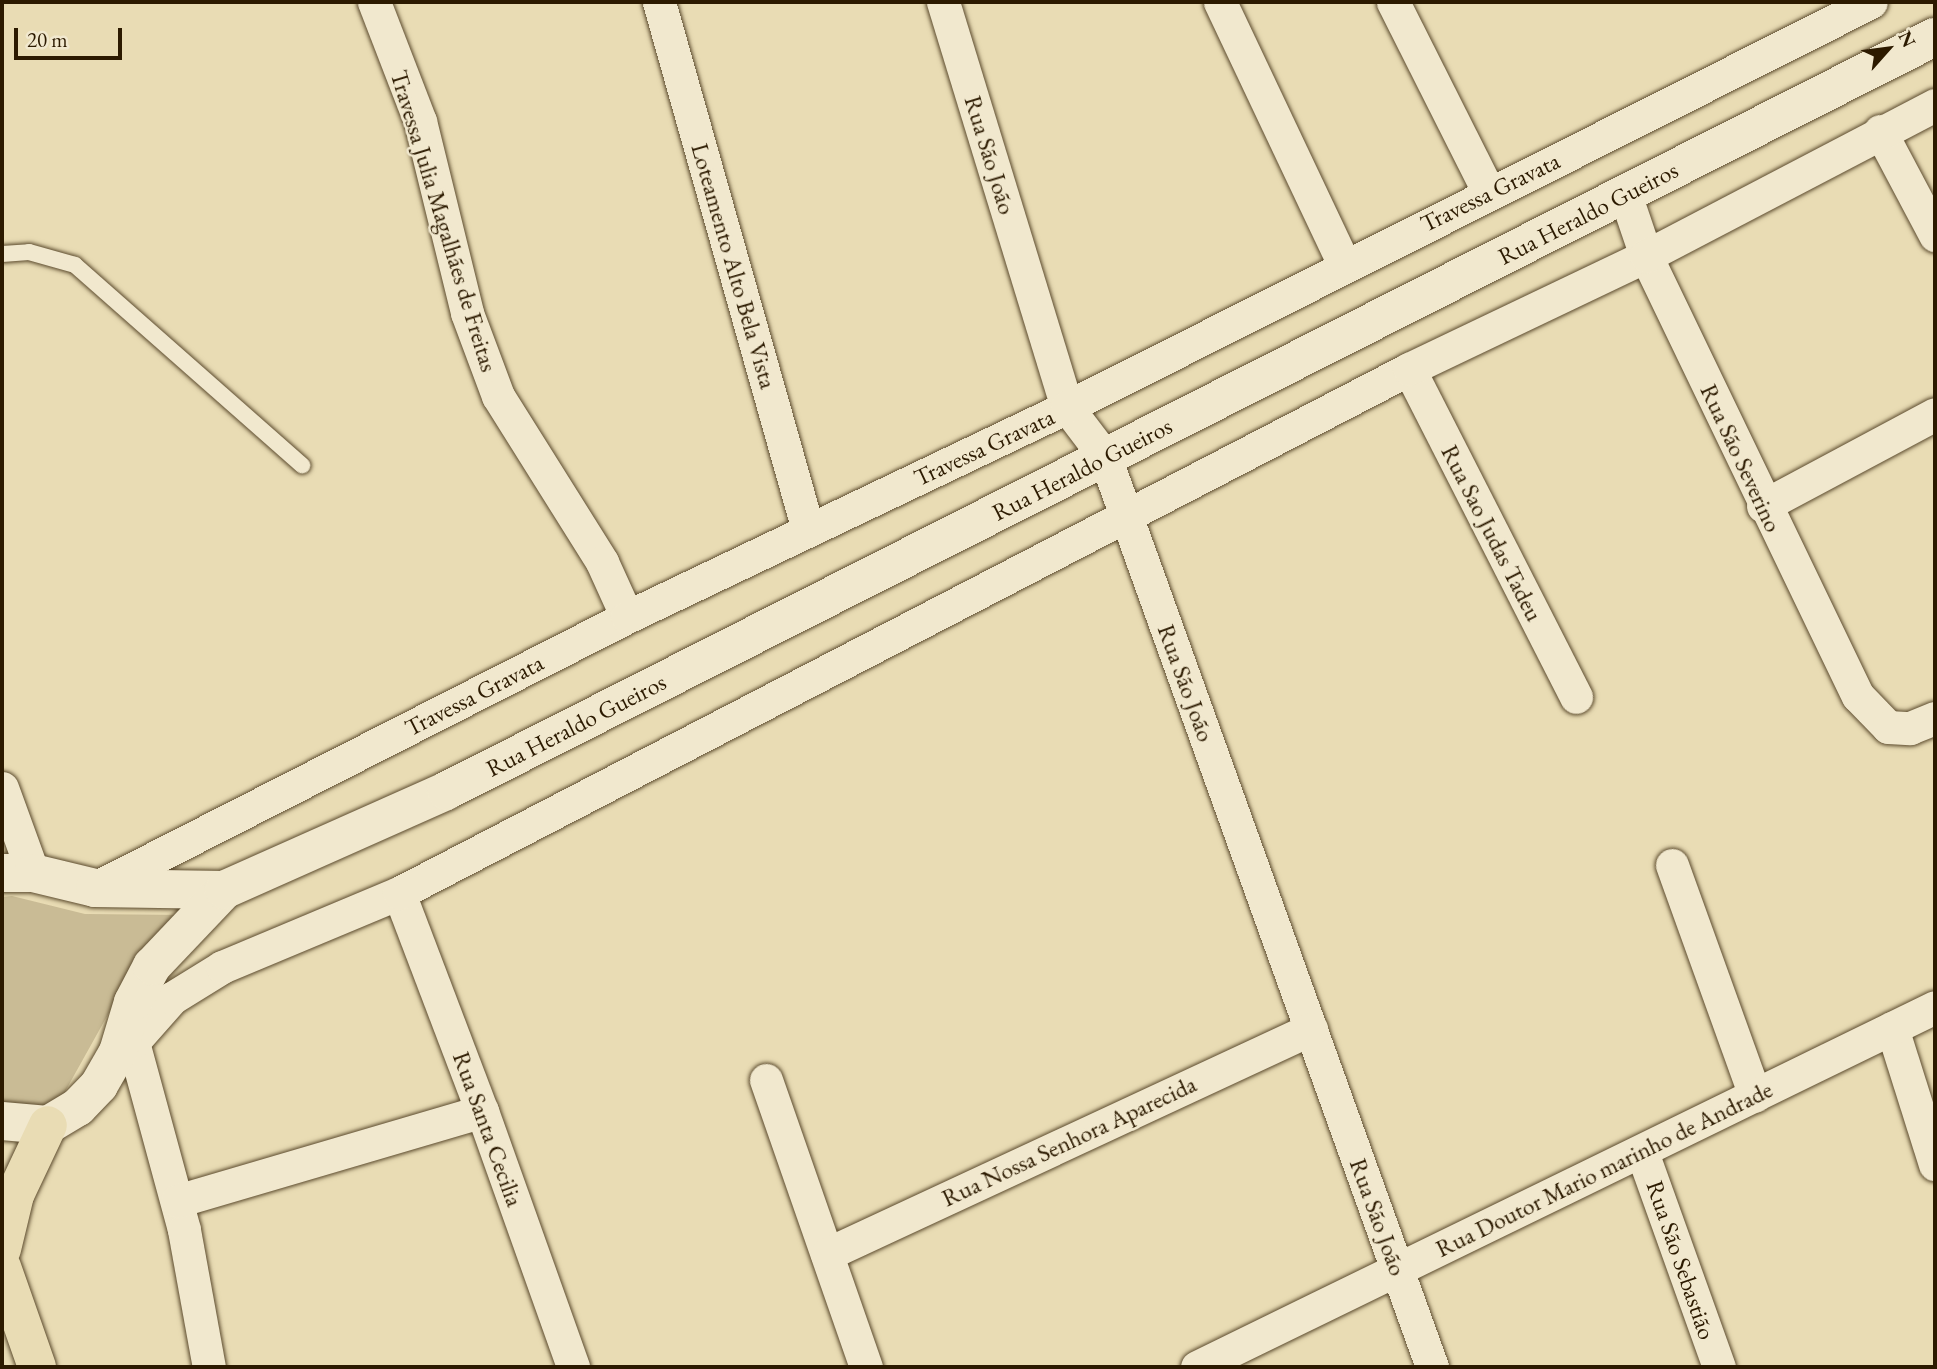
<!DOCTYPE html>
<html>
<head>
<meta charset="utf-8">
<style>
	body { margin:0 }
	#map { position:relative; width:1937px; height:1369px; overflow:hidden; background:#e9dcb4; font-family:"EB Garamond",serif }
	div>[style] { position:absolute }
	.green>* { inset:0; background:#c9bb95 }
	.roads { filter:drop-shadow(0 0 2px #5b4a2d) drop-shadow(0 0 2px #5b4a2d) }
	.lane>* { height:16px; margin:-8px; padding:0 8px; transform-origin:8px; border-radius:8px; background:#f1e8ce }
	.street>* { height:33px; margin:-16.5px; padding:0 16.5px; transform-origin:16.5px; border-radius:16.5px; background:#f1e8ce }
	.secondary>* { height:38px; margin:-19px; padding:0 19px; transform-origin:19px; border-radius:19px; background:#f1e8ce }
	.highway>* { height:38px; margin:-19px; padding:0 19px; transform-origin:19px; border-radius:19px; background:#e9dcb4 }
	span { translate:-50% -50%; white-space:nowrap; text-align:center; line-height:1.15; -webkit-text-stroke:5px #f1e8ce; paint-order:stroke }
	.street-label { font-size:24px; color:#2c1a00 }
	.frame { position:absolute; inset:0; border:4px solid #2c1a00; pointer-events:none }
	.north { position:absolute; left:1853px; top:14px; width:70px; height:70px; -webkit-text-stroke:5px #f1e8ce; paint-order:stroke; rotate:62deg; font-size:19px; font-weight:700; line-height:28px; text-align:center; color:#2c1a00 }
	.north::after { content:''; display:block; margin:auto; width:24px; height:32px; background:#2c1a00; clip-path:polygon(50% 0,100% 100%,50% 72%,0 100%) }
	.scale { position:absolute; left:14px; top:28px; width:108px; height:32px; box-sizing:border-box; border:4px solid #2c1a00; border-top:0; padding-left:9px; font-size:21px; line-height:24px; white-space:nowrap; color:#2c1a00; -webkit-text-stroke:5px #f1e8ce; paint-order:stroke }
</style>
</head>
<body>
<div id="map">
	<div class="green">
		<div style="clip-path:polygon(12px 896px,85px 914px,183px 915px,135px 966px,62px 1097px,38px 1110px,2px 1103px,2px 897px)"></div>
	</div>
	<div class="roads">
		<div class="lane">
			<div style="left:2px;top:254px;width:27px;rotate:-4deg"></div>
			<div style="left:29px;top:252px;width:48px;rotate:15.8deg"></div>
			<div style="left:75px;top:265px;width:303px;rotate:41.4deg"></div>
		</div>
		<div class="street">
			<div style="left:374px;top:2px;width:128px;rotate:68.9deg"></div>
			<div style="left:420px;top:121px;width:198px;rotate:76.2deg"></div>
			<div style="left:467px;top:313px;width:89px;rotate:69.5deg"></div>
			<div style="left:498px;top:396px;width:196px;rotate:57.9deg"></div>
			<div style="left:602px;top:562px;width:60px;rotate:65.6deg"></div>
			<div style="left:659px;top:2px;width:549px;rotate:74.24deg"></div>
			<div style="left:943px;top:2px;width:424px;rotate:73deg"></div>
			<div style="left:1067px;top:407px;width:63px;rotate:52.8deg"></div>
			<div style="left:1105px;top:457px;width:967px;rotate:70.23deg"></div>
			<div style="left:1220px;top:2px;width:290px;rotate:64.7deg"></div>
			<div style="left:1393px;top:2px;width:214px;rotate:63.3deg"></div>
			<div style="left:1880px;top:131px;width:118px;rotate:62.1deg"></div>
			<div style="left:1625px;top:194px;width:65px;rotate:71.3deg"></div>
			<div style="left:1646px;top:256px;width:488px;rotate:64.3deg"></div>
			<div style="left:1858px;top:696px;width:43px;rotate:45.9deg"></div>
			<div style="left:1888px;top:727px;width:22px;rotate:3deg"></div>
			<div style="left:1910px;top:728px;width:27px;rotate:-22deg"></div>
			<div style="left:1409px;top:369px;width:368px;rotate:63deg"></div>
			<div style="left:1763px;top:506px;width:195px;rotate:-28.1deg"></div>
			<div style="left:2px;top:788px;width:90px;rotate:70deg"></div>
			<div style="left:1672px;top:865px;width:245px;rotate:70.2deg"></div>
			<div style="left:95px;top:888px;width:597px;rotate:-26.99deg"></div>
			<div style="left:627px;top:617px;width:488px;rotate:-25.5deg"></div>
			<div style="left:1067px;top:407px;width:900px;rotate:-26.74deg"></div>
			<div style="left:399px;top:893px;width:233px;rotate:69.2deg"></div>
			<div style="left:482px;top:1111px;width:272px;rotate:70.4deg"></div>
			<div style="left:133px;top:1022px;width:20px;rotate:90deg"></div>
			<div style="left:133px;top:1042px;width:195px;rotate:74.8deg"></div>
			<div style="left:184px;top:1230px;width:139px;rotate:79.7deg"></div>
			<div style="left:1892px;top:1028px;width:143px;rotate:72.5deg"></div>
			<div style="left:133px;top:1042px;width:59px;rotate:-48.4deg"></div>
			<div style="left:172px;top:998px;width:59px;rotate:-31.8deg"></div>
			<div style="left:222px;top:967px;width:192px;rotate:-22.7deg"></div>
			<div style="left:399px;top:893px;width:1138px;rotate:-27.42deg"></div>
			<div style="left:1409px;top:369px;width:263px;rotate:-25.5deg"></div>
			<div style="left:1646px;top:256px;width:326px;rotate:-27.6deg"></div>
			<div style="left:766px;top:1080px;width:304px;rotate:70.8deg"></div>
			<div style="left:1642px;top:1152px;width:228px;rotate:70.3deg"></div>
			<div style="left:177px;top:1201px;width:318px;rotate:-16.4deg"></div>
			<div style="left:827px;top:1254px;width:534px;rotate:-24.93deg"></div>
			<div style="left:1197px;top:1367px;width:821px;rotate:-26deg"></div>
		</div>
		<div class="secondary">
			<div style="left:2px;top:873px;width:31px"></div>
			<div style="left:33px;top:873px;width:64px;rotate:13.6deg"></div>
			<div style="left:95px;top:888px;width:129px;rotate:0.9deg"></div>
			<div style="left:2px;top:1121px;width:46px;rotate:5deg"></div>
			<div style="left:48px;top:1125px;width:35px;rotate:-31deg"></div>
			<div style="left:78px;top:1107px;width:30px;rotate:-46deg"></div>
			<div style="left:99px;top:1085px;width:38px;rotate:-60deg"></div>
			<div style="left:118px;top:1052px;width:52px;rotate:-73.3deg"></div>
			<div style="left:133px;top:1002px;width:41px;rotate:-62.2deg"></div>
			<div style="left:152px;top:966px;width:105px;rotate:-46.5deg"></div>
			<div style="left:224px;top:890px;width:243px;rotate:-24deg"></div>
			<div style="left:446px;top:791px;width:1669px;rotate:-26.86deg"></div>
		</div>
		<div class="highway">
			<div style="left:2px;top:1249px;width:56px;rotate:-76.5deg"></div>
			<div style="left:15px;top:1195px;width:77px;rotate:-64.8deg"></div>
			<div style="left:2px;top:1267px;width:106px;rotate:70.7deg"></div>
		</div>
	</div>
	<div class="street-label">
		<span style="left:990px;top:155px;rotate:73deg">Rua São João</span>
		<span style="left:1490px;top:192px;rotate:-26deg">Travessa Gravata</span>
		<span style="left:1588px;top:213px;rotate:-27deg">Rua Heraldo Gueiros</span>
		<span style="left:444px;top:221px;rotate:73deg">Travessa Julia Magalhães de Freitas</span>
		<span style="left:734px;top:266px;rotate:74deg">Loteamento Alto Bela Vista</span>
		<span style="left:984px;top:447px;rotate:-25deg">Travessa Gravata</span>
		<span style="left:1741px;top:458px;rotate:65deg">Rua São Severino</span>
		<span style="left:1082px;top:469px;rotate:-27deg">Rua Heraldo Gueiros</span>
		<span style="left:1492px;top:533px;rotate:63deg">Rua Sao Judas Tadeu</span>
		<span style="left:1186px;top:683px;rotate:70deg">Rua São João</span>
		<span style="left:474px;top:695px;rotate:-27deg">Travessa Gravata</span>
		<span style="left:576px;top:725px;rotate:-27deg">Rua Heraldo Gueiros</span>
		<span style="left:488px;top:1129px;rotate:70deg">Rua Santa Cecilia</span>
		<span style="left:1069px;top:1141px;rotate:-25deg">Rua Nossa Senhora Aparecida</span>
		<span style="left:1604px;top:1169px;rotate:-26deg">Rua Doutor Mario marinho de Andrade</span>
		<span style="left:1378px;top:1217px;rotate:70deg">Rua São João</span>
		<span style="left:1681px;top:1260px;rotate:71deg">Rua São Sebastião</span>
	</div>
	<div class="frame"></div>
	<div class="north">N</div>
	<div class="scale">20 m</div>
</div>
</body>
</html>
